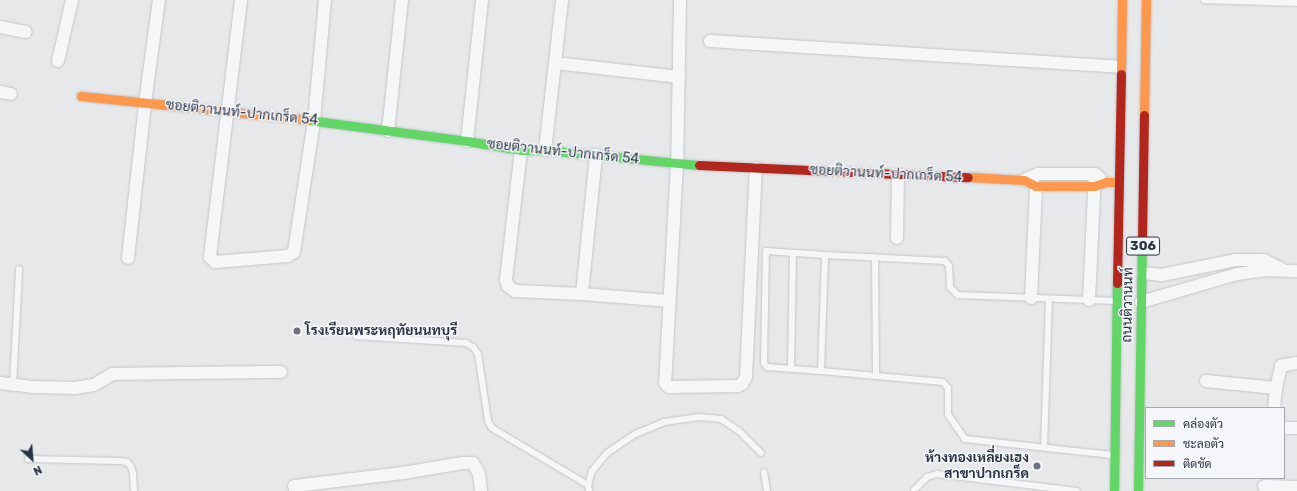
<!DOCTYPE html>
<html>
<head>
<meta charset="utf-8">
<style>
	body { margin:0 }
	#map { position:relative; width:1297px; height:491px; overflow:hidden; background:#e6e8ea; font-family:Rubik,Sarabun,sans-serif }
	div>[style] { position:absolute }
	.roads { filter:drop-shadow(0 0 1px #c4c6c8) drop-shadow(0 0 1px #c4c6c8) }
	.lane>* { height:6px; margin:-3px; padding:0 3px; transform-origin:3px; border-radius:3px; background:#f5f6f7 }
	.street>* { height:12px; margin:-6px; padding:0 6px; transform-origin:6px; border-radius:6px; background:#f5f6f7 }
	.fast>* { height:9px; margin:-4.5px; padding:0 4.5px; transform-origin:4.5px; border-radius:4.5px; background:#63d668 }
	.slow>* { height:9px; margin:-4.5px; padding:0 4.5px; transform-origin:4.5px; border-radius:4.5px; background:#ff974d }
	.jam>* { height:9px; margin:-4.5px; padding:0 4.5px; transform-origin:4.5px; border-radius:4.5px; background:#b3261e }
	.dots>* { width:11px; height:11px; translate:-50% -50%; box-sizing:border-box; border:2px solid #f4f6f9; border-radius:50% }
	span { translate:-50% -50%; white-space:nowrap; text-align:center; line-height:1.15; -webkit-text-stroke:3px #f4f6f9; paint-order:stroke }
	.shield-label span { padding:1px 3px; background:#f4f6f9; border:1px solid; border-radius:3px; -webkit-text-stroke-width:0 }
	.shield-label { font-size:13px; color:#2b3445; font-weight:700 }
	.street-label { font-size:14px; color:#2b3445 }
	.poi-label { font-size:14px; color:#2b3445; font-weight:700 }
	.left { translate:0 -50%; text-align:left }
	.right { translate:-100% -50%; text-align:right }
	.legend { position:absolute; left:1145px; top:407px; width:140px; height:72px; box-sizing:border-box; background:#f4f6f9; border:1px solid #a4a8b1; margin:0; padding:5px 7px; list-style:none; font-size:12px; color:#2b3445 }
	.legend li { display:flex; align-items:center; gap:8px; height:20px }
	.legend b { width:20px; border:1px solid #a4a8b1 }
	.north { position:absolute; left:12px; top:439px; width:40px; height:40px; -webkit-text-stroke:3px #f4f6f9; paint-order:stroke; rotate:154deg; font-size:11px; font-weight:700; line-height:16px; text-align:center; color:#2b3445 }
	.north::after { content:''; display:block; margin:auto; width:14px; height:18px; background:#2b3445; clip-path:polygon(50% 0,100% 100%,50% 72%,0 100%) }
</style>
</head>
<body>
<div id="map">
	<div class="roads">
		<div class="lane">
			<div style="left:1204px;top:0;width:93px;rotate:1.8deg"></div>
			<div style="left:875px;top:257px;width:119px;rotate:89.5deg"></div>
			<div style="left:356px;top:336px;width:110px;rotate:3.6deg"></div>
			<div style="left:466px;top:343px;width:8px;rotate:30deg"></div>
			<div style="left:473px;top:347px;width:9px;rotate:54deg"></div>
			<div style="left:478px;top:354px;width:68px;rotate:81.5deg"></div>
			<div style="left:488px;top:421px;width:8px;rotate:60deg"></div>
			<div style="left:492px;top:428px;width:112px;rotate:30.7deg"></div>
			<div style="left:791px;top:368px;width:115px;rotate:-89deg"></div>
			<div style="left:821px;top:371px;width:54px;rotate:-175.8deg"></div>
			<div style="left:767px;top:367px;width:5px;rotate:-127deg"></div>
			<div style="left:764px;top:363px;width:112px;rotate:-89deg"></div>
			<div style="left:766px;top:251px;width:59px;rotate:3.9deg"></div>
			<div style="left:13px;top:385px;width:116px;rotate:-87deg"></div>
			<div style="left:1044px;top:448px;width:149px;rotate:-88.1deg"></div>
			<div style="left:1112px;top:455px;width:148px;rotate:-173.8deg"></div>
			<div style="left:965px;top:439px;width:29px;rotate:-125deg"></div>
			<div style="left:948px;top:415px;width:27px;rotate:-90deg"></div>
			<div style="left:948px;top:388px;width:8px;rotate:-130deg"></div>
			<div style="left:943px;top:382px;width:122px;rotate:-174.8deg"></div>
			<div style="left:821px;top:371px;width:116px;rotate:-88deg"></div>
			<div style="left:825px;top:255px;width:120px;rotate:2.9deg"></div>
			<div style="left:945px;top:261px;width:6px;rotate:51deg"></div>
			<div style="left:949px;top:266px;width:21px;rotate:87deg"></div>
			<div style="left:950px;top:287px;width:11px;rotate:45deg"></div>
			<div style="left:958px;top:295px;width:157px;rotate:2.2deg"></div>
			<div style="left:28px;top:459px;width:92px;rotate:1.2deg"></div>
			<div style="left:120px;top:461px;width:7px;rotate:8deg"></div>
			<div style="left:127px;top:462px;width:6px;rotate:51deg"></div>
			<div style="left:131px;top:467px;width:6px;rotate:72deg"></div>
			<div style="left:133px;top:473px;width:18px;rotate:87deg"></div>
			<div style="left:764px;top:472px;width:19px;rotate:81deg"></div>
			<div style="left:914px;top:490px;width:18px;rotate:-45deg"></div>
			<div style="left:927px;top:477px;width:10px;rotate:-17deg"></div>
			<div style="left:937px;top:474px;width:141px;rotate:6.9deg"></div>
			<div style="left:589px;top:491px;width:6px;rotate:-99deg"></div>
			<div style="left:588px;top:485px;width:15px;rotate:-74deg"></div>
			<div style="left:592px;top:471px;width:23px;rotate:-50deg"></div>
			<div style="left:607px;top:453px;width:34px;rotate:-34deg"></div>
			<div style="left:635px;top:434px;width:31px;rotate:-22deg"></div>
			<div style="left:664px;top:422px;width:35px;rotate:-8deg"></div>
			<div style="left:699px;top:417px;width:22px;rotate:5deg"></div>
			<div style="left:721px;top:419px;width:22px;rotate:34deg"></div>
			<div style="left:739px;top:431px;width:31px;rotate:45deg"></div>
		</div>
		<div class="street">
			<div style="left:241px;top:0;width:259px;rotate:96.9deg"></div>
			<div style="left:210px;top:257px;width:7px;rotate:45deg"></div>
			<div style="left:215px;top:262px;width:73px;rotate:-4.7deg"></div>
			<div style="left:288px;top:256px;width:7px;rotate:-34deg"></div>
			<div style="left:294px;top:252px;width:133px;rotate:-81.3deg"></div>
			<div style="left:314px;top:121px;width:121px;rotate:-84.8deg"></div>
			<div style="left:680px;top:0;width:164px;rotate:91deg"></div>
			<div style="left:677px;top:164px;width:219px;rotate:93.1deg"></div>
			<div style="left:665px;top:383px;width:6px;rotate:45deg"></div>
			<div style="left:669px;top:387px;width:69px;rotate:-0.8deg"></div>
			<div style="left:738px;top:386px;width:4px;rotate:-27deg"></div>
			<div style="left:742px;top:384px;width:8px;rotate:-60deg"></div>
			<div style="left:746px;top:377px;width:209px;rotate:-87.3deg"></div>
			<div style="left:0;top:27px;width:26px;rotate:11deg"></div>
			<div style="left:710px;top:41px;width:411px;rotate:3.6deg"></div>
			<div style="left:58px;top:61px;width:63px;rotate:-77.1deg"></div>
			<div style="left:555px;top:63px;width:125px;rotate:6.4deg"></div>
			<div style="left:0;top:92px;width:11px;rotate:10deg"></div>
			<div style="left:388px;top:131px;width:132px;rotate:-83.9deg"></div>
			<div style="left:467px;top:141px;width:142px;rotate:-83.9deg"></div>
			<div style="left:521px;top:150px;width:131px;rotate:96.6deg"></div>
			<div style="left:506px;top:280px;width:6px;rotate:72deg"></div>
			<div style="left:508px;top:286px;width:9px;rotate:36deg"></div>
			<div style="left:515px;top:291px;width:67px;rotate:2.6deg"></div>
			<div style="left:582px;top:294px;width:87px;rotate:4.6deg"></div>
			<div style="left:545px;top:150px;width:151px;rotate:-83.5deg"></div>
			<div style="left:1024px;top:180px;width:15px;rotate:-23deg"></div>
			<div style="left:1038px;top:174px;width:57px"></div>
			<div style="left:1095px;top:174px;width:6px;rotate:39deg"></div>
			<div style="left:897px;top:238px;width:64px;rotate:-89.1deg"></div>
			<div style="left:128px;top:258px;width:156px;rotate:-83.7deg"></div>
			<div style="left:145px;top:103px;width:104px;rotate:-82.3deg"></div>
			<div style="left:1143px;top:273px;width:19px;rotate:6deg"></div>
			<div style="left:1162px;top:275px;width:76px;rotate:-11.5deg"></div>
			<div style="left:1236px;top:260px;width:28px"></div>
			<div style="left:1264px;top:260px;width:20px;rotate:27deg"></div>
			<div style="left:582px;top:294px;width:140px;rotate:-84.2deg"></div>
			<div style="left:1031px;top:298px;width:112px;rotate:-87.4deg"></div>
			<div style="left:1089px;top:300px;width:126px;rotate:-87.3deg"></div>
			<div style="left:1141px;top:302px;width:100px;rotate:-16.3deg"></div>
			<div style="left:1237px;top:274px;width:27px;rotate:-8deg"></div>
			<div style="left:1264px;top:270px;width:33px;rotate:2deg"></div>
			<div style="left:1206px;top:381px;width:70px;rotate:5.7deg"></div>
			<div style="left:0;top:383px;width:34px;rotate:7deg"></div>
			<div style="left:34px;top:387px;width:41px;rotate:1.4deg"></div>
			<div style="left:75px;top:388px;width:19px;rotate:-9deg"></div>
			<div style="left:94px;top:385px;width:21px;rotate:-31deg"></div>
			<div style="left:112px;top:374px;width:169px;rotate:-0.7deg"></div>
			<div style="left:1274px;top:408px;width:20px;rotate:-84deg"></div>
			<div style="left:1276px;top:388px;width:23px;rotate:-77deg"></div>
			<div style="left:1281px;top:366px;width:16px;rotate:-11deg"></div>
			<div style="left:1284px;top:428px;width:13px"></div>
			<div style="left:294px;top:486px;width:110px;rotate:-6.8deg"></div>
			<div style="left:403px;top:473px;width:60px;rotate:-9.6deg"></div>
			<div style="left:462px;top:463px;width:11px"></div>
			<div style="left:473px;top:463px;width:13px;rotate:61deg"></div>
			<div style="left:479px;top:474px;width:17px;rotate:83deg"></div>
			<div style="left:1264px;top:486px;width:33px;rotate:2deg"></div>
		</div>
		<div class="fast">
			<div style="left:308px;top:120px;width:160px;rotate:7.5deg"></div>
			<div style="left:467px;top:141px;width:55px;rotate:9.5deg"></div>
			<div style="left:521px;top:150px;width:24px"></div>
			<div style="left:545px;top:150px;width:155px;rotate:5.6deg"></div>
			<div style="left:1114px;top:491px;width:208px;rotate:-89.2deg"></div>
			<div style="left:1138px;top:491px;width:251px;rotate:-89.1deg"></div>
		</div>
		<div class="slow">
			<div style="left:1121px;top:74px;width:74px;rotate:-89.2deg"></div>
			<div style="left:81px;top:96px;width:228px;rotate:6deg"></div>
			<div style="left:1144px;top:115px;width:115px;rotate:-89deg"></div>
			<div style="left:968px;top:177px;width:56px;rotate:3.1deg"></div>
			<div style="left:1024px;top:180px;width:13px;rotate:27deg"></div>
			<div style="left:1036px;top:186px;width:58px"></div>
			<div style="left:1094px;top:186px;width:13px;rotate:-18deg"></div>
			<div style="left:1106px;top:182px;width:12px"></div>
		</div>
		<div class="jam">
			<div style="left:699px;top:165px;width:269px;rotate:2.6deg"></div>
			<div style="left:1142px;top:240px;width:125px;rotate:-89.1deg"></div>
			<div style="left:1117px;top:283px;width:209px;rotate:-88.9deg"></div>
		</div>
	</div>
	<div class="dots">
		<div style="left:297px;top:331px;background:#6c737f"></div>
		<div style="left:1037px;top:466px;background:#6c737f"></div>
	</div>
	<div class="shield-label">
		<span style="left:1143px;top:246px">306</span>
	</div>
	<div class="street-label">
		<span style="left:242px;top:113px;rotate:6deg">ซอยติวานนท์-ปากเกร็ด 54</span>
		<span style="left:563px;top:152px;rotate:6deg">ซอยติวานนท์-ปากเกร็ด 54</span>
		<span style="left:886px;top:174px;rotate:3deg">ซอยติวานนท์-ปากเกร็ด 54</span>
		<span style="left:1128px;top:305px;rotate:-89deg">ถนนติวานนท์</span>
	</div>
	<div class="poi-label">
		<span class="left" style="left:305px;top:331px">โรงเรียนพระหฤทัยนนทบุรี</span>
		<span class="right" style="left:1029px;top:466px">ห้างทองเหลี่ยงเฮง<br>สาขาปากเกร็ด</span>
	</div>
	<ul class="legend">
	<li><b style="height:5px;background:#63d668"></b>คล่องตัว</li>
	<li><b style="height:5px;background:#ff974d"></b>ชะลอตัว</li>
	<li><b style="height:5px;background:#b3261e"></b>ติดขัด</li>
	</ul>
	<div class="north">N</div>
</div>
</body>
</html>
